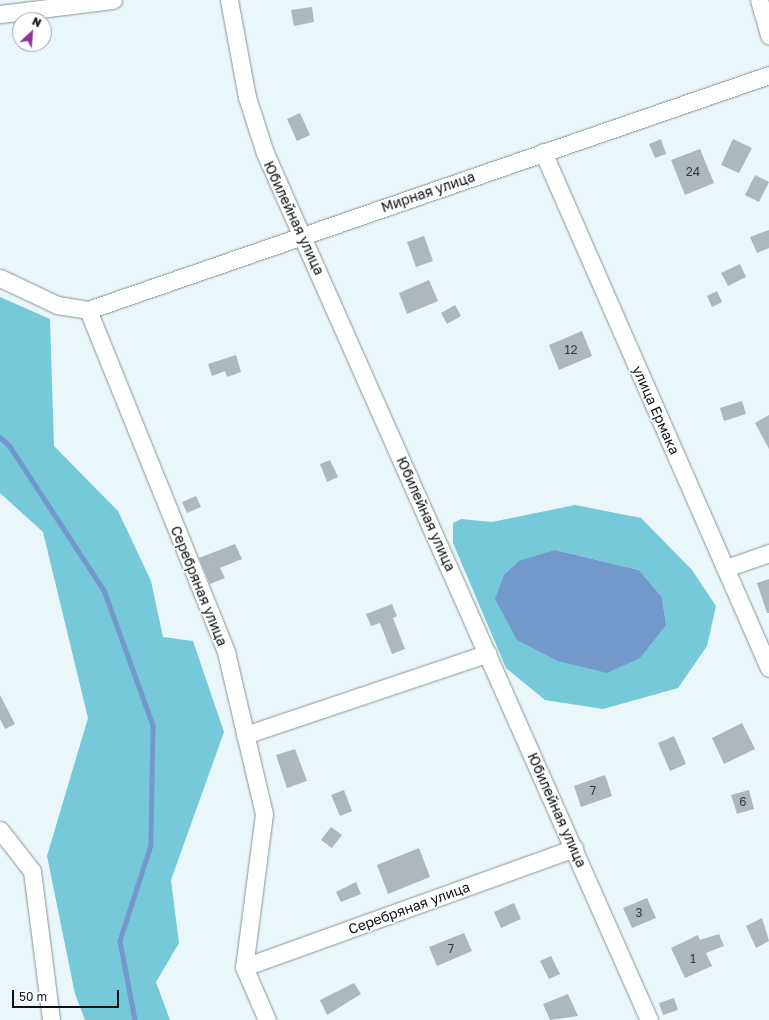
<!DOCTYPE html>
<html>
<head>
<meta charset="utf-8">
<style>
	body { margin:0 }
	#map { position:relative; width:769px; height:1020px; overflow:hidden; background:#eaf7fa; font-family:"Golos Text",sans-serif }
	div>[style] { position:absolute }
	.forest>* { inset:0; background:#75c9d9 }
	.water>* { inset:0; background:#7399ca }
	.stream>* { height:4.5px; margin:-2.25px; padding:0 2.25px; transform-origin:2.25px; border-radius:2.25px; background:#7399ca }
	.building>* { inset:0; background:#adb7bd }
	.roads { filter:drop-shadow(0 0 1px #879395) drop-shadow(0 0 1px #879395) }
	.minor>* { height:17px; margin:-8.5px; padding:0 8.5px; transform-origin:8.5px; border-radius:8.5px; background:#fff }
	span { translate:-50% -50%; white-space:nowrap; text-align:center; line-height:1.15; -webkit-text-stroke:3px #fff; paint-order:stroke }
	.number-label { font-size:12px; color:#363b3e }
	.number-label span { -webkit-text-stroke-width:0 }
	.street-label { font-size:14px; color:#0e1213 }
	.north { position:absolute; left:12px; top:12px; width:40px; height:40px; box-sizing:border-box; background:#fff; border:1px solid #9fa0a1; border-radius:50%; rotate:26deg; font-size:11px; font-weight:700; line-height:16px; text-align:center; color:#0e1213 }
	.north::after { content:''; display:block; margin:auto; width:14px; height:18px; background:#90349f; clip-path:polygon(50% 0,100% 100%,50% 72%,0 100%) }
	.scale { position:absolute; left:12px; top:990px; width:107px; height:18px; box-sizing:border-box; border:2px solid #0e1213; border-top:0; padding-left:5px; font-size:12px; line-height:14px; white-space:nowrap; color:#0e1213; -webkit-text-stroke:3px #fff; paint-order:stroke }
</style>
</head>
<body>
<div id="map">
	<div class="forest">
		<div style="clip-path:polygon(0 297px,50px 319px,54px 446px,118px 511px,151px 581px,163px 637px,193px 641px,224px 732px,171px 880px,179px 943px,156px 982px,170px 1020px,85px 1020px,75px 994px,47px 856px,88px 718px,43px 532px,0 493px)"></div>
		<div style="clip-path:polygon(evenodd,575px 505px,641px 518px,692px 570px,716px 606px,707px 646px,678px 688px,603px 709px,545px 700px,506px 668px,453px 543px,453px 523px,461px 519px,492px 522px,575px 505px,555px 550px,639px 570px,662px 597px,666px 625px,555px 550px)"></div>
	</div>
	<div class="water">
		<div style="clip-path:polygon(555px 550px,639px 570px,662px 597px,666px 625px,640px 658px,607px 673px,558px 661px,517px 640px,495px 599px,504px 575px,519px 561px)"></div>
	</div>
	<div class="stream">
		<div style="left:0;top:437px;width:12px;rotate:42deg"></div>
		<div style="left:9px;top:445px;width:173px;rotate:56.8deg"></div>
		<div style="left:104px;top:590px;width:144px;rotate:70.1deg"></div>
		<div style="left:153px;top:725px;width:120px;rotate:91deg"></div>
		<div style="left:151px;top:845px;width:101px;rotate:107.9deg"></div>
		<div style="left:120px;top:941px;width:80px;rotate:79.2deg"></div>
	</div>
	<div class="building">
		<div style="clip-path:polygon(312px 7px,314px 22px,294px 26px,291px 10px)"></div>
		<div style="clip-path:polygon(300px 113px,310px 135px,297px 141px,287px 119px)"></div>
		<div style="clip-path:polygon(661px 139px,666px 154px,655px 158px,649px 144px)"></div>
		<div style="clip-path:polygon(733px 139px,752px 148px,739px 173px,721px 165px)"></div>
		<div style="clip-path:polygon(700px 149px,714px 183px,685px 195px,671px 160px)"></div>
		<div style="clip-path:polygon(755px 175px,769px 182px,759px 202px,745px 195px)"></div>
		<div style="clip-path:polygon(769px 230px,769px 248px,757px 253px,750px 237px)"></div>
		<div style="clip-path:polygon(424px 236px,433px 261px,416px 267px,407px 242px)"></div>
		<div style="clip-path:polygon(740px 264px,746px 277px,728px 286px,721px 273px)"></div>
		<div style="clip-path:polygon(429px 280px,438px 301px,407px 314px,399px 293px)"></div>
		<div style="clip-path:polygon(717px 291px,722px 302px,712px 307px,707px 296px)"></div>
		<div style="clip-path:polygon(455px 305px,461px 316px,447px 324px,441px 313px)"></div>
		<div style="clip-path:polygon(582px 331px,592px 356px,559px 370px,549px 345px)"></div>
		<div style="clip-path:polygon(236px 355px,241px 372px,227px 377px,225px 371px,212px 376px,208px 364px)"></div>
		<div style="clip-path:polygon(742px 401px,746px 414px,724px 421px,720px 408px)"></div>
		<div style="clip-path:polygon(769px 415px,769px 449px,755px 423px)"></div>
		<div style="clip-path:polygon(330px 460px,338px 477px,327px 482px,320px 464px)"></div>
		<div style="clip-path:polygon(196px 496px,201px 507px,187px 513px,182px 502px)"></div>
		<div style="clip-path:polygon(235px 544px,242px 559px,220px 568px,225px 578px,210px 584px,199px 558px)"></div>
		<div style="clip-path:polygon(769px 579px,769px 613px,767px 613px,757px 583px)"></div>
		<div style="clip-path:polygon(392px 604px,397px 616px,393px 618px,405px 649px,392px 654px,380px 623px,371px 626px,366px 614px)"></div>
		<div style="clip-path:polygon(0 695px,15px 724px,5px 729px,0 719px)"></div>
		<div style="clip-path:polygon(742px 723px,755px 749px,724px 764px,712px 738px)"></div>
		<div style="clip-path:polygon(674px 736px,686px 764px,670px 771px,658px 743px)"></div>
		<div style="clip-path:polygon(295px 749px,307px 781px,287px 788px,276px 755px)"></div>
		<div style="clip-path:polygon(605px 775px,612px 796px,581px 807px,574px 786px)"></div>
		<div style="clip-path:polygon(344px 790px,352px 811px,340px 816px,331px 795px)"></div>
		<div style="clip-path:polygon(749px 790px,754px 809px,737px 814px,731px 795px)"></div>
		<div style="clip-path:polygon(331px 827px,342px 835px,332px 848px,321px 840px)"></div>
		<div style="clip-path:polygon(419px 848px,430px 877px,388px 894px,377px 865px)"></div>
		<div style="clip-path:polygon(356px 882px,361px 894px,341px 902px,336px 892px)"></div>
		<div style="clip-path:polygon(647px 898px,656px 918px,632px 928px,623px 908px)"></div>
		<div style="clip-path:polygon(514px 903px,521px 919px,501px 928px,494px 912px)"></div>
		<div style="clip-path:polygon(762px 918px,769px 941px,756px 948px,746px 926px)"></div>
		<div style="clip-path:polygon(464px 933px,472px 951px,437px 966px,429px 947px)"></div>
		<div style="clip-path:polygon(719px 934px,724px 946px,706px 953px,712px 966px,685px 978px,671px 948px,698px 935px,700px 940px)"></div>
		<div style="clip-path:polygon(551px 956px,560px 974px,549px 979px,540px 961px)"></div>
		<div style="clip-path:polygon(354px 983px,361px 994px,327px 1015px,320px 1000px)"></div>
		<div style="clip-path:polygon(568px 994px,578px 1016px,550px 1020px,543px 1004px)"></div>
		<div style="clip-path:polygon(674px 998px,678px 1010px,663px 1015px,659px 1003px)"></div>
	</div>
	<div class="roads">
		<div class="minor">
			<div style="left:229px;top:0;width:99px;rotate:79.5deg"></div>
			<div style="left:247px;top:97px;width:59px;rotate:72.2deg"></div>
			<div style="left:265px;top:153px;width:948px;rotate:66.11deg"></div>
			<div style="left:759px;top:0;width:37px;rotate:74deg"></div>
			<div style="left:0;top:14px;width:114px;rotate:-7.1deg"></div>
			<div style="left:543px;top:152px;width:563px;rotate:66.35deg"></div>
			<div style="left:0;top:278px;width:63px;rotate:25.3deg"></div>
			<div style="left:57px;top:305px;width:31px;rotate:9deg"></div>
			<div style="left:88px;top:310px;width:369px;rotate:68deg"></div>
			<div style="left:226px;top:652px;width:166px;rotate:76.8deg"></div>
			<div style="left:264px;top:814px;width:154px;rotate:97.4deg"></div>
			<div style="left:244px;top:967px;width:58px;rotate:66.5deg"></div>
			<div style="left:88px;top:310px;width:720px;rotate:-19.04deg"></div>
			<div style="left:726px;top:568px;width:46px;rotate:-19.2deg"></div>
			<div style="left:245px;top:735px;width:256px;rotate:-18.6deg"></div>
			<div style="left:0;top:830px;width:52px;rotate:52deg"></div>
			<div style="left:32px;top:871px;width:150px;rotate:82.7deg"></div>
			<div style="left:244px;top:967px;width:351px;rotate:-19.8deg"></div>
		</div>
	</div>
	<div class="number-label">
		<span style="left:693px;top:172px">24</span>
		<span style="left:571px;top:350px">12</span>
		<span style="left:593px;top:791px">7</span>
		<span style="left:743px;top:802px">6</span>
		<span style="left:639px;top:913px">3</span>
		<span style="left:451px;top:949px">7</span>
		<span style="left:693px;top:959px">1</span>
	</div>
	<div class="street-label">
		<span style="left:428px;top:192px;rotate:-19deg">Мирная улица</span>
		<span style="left:294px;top:218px;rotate:65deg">Юбилейная улица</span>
		<span style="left:656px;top:410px;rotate:66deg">улица Ермака</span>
		<span style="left:426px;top:514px;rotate:66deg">Юбилейная улица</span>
		<span style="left:199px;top:586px;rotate:68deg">Серебряная улица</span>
		<span style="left:557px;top:810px;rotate:66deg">Юбилейная улица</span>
		<span style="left:409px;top:908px;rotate:-20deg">Серебряная улица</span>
	</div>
	<div class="north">N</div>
	<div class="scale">50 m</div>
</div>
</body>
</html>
